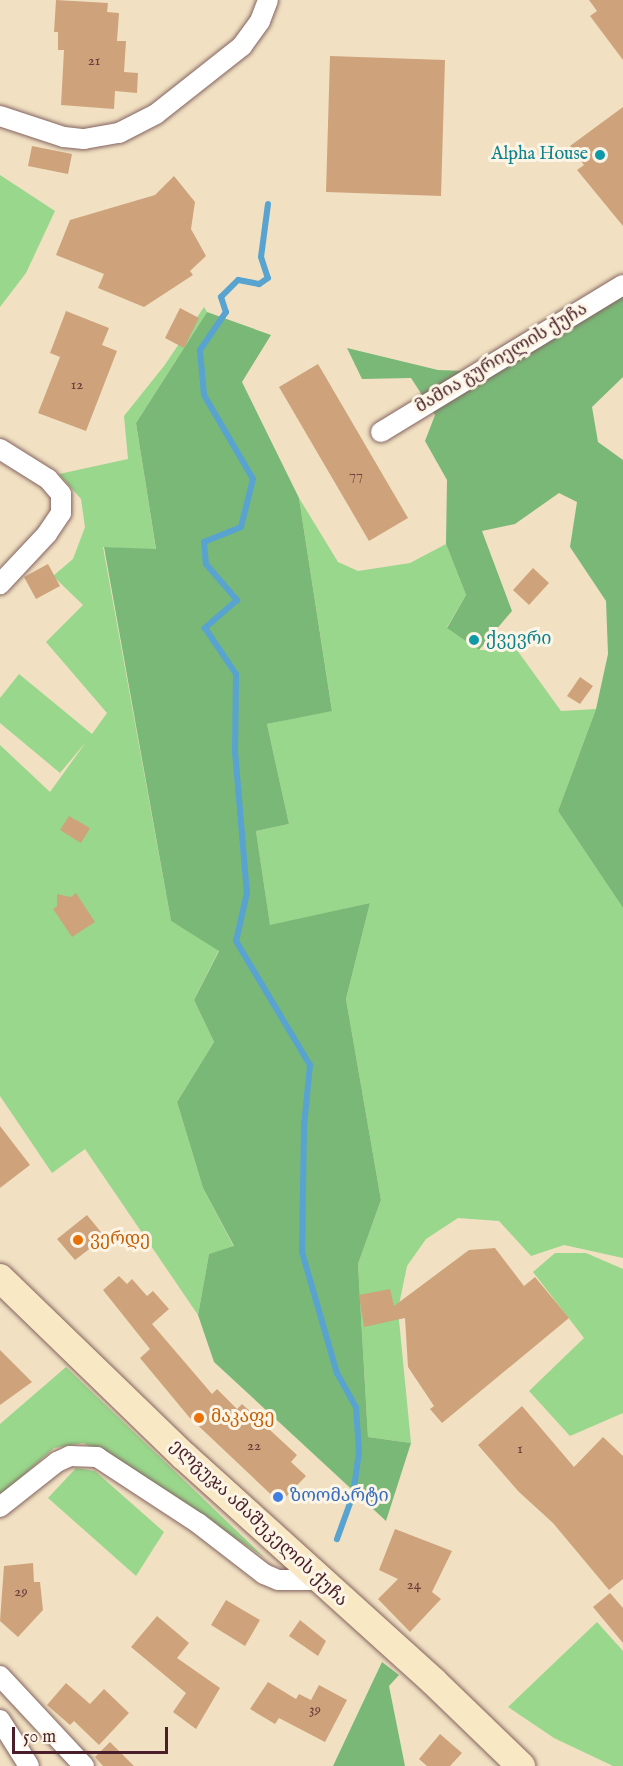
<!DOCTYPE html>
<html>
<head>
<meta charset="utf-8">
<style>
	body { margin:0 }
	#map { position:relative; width:623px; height:1766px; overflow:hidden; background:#f1e1c2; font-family:"IM FELL English","Noto Serif Georgian",serif }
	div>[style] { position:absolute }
	.green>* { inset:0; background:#99d78c }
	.forest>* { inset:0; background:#7ab878 }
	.stream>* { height:6px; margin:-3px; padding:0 3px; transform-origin:3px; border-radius:3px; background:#58a3d0 }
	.building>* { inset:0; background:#cea37b }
	.roads { filter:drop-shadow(0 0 2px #846360) drop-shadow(0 0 2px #846360) }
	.street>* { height:20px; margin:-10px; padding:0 10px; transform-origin:10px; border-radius:10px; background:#fff }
	.secondary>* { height:28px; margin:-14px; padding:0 14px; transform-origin:14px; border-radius:14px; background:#f8e8c3 }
	.dots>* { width:16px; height:16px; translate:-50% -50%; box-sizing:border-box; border:3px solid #fcf5e5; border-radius:50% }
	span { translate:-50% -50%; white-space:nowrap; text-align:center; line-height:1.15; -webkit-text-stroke:6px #fcf5e5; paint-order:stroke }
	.number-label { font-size:15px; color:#6b403f }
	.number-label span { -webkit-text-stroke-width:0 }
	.culture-label { font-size:18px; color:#0d838f }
	.right { translate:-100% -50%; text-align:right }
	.left { translate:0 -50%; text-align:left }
	.street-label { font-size:18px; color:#4a1f2b }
	.food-label { font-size:18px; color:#c56008 }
	.shop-label { font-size:18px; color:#366cbe }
	.scale { position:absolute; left:12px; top:1727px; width:156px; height:27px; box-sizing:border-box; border:3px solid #4a1f2b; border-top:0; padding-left:8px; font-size:18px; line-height:21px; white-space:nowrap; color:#4a1f2b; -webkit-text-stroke:4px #fcf5e5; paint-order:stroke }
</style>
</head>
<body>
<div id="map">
	<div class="green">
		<div style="clip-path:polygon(0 175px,55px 211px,26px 273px,0 307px)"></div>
		<div style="clip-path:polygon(204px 307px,207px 312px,136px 423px,156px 550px,103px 547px,171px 921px,219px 950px,194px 1000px,214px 1042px,177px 1102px,203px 1188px,234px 1247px,209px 1254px,198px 1315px,85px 1149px,52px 1173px,0 1096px,0 745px,50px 792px,86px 742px,60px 773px,0 723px,0 698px,19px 674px,92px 734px,107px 713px,46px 642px,83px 605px,53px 576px,73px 559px,85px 527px,81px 499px,59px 474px,128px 459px,124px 416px,164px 366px)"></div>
		<div style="clip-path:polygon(299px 498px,338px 562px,358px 571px,410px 563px,446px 544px,466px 595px,447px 627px,479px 650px,517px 650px,561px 711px,596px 709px,558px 811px,623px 908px,623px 1258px,564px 1245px,531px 1256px,499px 1221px,458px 1218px,426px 1239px,407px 1266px,398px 1310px,411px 1443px,368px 1437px,358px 1264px,381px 1200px,346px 999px,370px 903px,270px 926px,256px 831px,289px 824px,267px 724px,332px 710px)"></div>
		<div style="clip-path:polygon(555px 1253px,586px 1253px,623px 1269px,623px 1413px,570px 1436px,529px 1391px,584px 1338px,533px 1272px)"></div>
		<div style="clip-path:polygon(66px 1367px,265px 1558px,126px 1465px,83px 1443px,54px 1448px,0 1496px,0 1424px)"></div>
		<div style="clip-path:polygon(76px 1468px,95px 1471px,164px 1532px,136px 1576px,48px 1498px)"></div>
		<div style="clip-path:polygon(597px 1622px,623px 1651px,623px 1766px,613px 1766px,554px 1738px,508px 1707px)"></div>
	</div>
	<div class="forest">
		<div style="clip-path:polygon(623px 295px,623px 377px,592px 407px,598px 442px,623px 460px,623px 908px,558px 811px,596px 709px,608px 654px,606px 601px,570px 547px,577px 502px,559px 493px,515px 524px,482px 531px,512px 611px,479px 650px,447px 628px,466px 595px,446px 544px,447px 480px,425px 441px,435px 415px,411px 378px,362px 379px,347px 348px,438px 370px,465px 371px)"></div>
		<div style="clip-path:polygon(207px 312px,271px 335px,242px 382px,299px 498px,332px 711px,267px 724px,289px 824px,256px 831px,270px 925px,370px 903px,346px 999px,381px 1200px,358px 1264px,368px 1437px,411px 1443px,386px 1521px,214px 1362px,198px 1315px,209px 1254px,234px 1246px,203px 1188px,177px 1102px,214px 1042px,194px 1000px,219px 951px,171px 921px,104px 547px,156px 549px,136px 423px)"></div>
		<div style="clip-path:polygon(382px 1662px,399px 1675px,389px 1686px,405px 1766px,333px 1766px)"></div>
	</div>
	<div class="stream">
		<div style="left:268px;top:204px;width:53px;rotate:97.5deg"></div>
		<div style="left:261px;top:257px;width:22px;rotate:72deg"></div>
		<div style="left:268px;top:278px;width:11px;rotate:146deg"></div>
		<div style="left:259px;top:284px;width:21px;rotate:-169deg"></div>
		<div style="left:238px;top:280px;width:24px;rotate:135deg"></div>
		<div style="left:221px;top:297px;width:16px;rotate:72deg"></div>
		<div style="left:226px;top:312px;width:46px;rotate:124.4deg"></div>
		<div style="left:200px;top:350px;width:45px;rotate:84.9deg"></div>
		<div style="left:204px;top:395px;width:97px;rotate:59.7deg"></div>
		<div style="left:253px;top:479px;width:49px;rotate:104deg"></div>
		<div style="left:241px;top:527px;width:40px;rotate:158deg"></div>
		<div style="left:204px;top:542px;width:22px;rotate:85deg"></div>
		<div style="left:206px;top:564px;width:48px;rotate:49.3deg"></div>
		<div style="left:237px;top:600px;width:43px;rotate:138.8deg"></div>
		<div style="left:205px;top:628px;width:55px;rotate:56deg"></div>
		<div style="left:236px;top:674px;width:77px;rotate:90.7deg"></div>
		<div style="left:235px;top:751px;width:143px;rotate:85.2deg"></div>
		<div style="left:247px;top:893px;width:49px;rotate:102.9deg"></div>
		<div style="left:236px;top:941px;width:144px;rotate:59.2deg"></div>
		<div style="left:310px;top:1065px;width:61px;rotate:95.6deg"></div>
		<div style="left:304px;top:1126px;width:126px;rotate:90.9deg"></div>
		<div style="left:302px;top:1252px;width:126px;rotate:73.9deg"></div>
		<div style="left:337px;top:1373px;width:39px;rotate:61deg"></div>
		<div style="left:356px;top:1407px;width:45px;rotate:86.2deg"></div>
		<div style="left:359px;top:1452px;width:43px;rotate:97.9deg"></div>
		<div style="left:353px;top:1495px;width:47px;rotate:110deg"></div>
	</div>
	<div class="building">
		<div style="clip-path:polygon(56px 0,108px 3px,107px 12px,119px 13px,117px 41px,126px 41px,124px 72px,138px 73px,137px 93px,115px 91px,114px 109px,61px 105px,64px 50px,58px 50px,58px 32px,54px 32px)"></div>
		<div style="clip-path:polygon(589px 0,623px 0,623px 60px,590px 16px,597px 11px)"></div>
		<div style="clip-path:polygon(330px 56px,445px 60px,441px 196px,326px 192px)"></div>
		<div style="clip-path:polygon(623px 107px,623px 226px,577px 170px,584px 165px,570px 146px)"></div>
		<div style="clip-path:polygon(32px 146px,72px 154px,68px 174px,28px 166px)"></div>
		<div style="clip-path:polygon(174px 176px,195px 202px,191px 229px,206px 256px,190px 271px,193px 275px,144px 307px,98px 288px,104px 274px,56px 255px,70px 220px,155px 195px)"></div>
		<div style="clip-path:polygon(180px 308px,199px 318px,184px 348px,165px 338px)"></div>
		<div style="clip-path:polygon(66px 311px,109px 328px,102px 345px,117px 351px,86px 431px,38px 413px,60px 357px,50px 353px)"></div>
		<div style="clip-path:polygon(318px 364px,408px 518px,369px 541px,279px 387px)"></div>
		<div style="clip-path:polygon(48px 564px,60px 586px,36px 599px,24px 577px)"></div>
		<div style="clip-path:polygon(533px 568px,549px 583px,529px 605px,513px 590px)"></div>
		<div style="clip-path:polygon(580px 677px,593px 686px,580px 704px,567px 696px)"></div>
		<div style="clip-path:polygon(69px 816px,90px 828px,81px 843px,60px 830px)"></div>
		<div style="clip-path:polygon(76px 893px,95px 922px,72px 937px,53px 909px,57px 906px,57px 894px,71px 897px)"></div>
		<div style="clip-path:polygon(0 1126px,30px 1165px,0 1188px)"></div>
		<div style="clip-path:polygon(87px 1215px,105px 1237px,75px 1260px,57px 1239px)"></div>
		<div style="clip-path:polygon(495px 1248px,524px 1286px,535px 1277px,569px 1318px,442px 1423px,430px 1409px,434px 1406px,408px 1367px,405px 1318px,364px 1327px,359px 1295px,390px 1289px,394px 1306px,469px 1250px)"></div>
		<div style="clip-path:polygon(119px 1276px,127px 1284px,132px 1279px,147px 1296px,153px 1291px,169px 1309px,152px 1324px,212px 1394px,217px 1389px,237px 1409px,242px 1404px,297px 1455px,291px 1462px,306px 1476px,280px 1503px,189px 1417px,140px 1358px,150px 1349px,103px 1290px)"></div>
		<div style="clip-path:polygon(0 1350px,32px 1382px,0 1405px)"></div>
		<div style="clip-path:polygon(522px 1406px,574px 1467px,603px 1437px,623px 1456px,623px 1579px,609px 1590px,553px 1523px,519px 1492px,478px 1445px)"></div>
		<div style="clip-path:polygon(395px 1529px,452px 1551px,432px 1592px,441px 1599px,410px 1632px,378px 1599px,398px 1579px,379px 1570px)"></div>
		<div style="clip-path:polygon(33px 1563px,34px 1582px,40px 1582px,43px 1610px,18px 1637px,0 1621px,4px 1566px)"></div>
		<div style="clip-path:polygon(610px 1593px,623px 1608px,623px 1643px,593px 1607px)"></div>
		<div style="clip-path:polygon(226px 1600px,260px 1620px,245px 1646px,211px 1625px)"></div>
		<div style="clip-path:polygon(157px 1616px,189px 1643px,177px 1658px,220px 1688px,196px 1729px,173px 1712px,186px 1693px,131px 1647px)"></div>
		<div style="clip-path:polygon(300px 1620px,326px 1641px,318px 1656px,289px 1636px)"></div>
		<div style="clip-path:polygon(268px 1682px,296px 1699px,299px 1694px,311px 1700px,319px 1685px,347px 1700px,325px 1742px,279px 1718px,275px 1724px,250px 1709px)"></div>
		<div style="clip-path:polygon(66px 1683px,90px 1704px,104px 1689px,129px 1713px,99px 1745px,74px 1721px,70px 1725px,47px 1705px)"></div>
		<div style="clip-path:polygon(440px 1734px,462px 1753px,450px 1766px,427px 1766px,419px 1759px)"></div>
		<div style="clip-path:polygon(110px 1742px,134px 1766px,103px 1766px,95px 1757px)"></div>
	</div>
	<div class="roads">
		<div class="street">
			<div style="left:0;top:116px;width:67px;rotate:18.2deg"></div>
			<div style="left:64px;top:137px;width:20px;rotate:6deg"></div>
			<div style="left:84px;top:139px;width:36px;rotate:-10deg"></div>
			<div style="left:119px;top:133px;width:42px;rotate:-27.2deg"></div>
			<div style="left:156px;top:114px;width:110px;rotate:-38.3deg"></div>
			<div style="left:242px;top:46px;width:31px;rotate:-54deg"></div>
			<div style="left:260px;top:21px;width:22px;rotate:-69deg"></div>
			<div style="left:381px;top:432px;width:283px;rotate:-31.3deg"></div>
			<div style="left:0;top:449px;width:57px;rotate:32deg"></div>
			<div style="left:48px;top:479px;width:20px;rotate:49deg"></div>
			<div style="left:61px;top:494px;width:19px;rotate:90deg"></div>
			<div style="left:61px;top:513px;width:25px;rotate:124deg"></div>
			<div style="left:47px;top:534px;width:69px;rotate:133.2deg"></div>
			<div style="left:0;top:1507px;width:73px;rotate:-38.3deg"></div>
			<div style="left:57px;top:1462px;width:14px;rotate:-25deg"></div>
			<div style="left:70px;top:1456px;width:27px;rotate:2deg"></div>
			<div style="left:97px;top:1457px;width:121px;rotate:33.2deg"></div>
			<div style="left:198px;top:1523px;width:83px;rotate:37.7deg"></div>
			<div style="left:264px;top:1574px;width:15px;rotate:23deg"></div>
			<div style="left:278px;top:1580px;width:41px"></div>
			<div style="left:0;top:1676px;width:123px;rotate:47deg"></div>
			<div style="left:0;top:1720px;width:54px;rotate:57.8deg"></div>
		</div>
		<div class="secondary">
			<div style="left:0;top:1278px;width:256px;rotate:44.1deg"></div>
			<div style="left:184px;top:1456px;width:337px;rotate:42.1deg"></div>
			<div style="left:434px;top:1682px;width:121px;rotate:44deg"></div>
		</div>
	</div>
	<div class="dots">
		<div style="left:600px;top:155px;background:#0f9aa8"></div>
		<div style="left:474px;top:640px;background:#0f9aa8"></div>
		<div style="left:78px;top:1240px;background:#e8710a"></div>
		<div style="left:199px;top:1418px;background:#e8710a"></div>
		<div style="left:278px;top:1497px;background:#3f7fe0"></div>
	</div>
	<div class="number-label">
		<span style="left:94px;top:61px">21</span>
		<span style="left:77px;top:385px">12</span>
		<span style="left:356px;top:475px">77</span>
		<span style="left:254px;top:1446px">22</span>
		<span style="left:520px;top:1449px">1</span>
		<span style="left:414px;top:1585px">24</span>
		<span style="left:21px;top:1592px">29</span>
		<span style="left:315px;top:1710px">39</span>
	</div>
	<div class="culture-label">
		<span class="right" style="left:588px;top:155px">Alpha House</span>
		<span class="left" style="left:486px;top:640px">ქვევრი</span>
	</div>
	<div class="street-label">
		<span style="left:502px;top:359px;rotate:-31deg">მამია გურიელის ქუჩა</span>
		<span style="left:258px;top:1524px;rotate:43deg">ელგუჯა ამაშუკელის ქუჩა</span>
	</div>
	<div class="food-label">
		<span class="left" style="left:90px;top:1240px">ვერდე</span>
		<span class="left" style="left:211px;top:1418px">მაკაფე</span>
	</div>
	<div class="shop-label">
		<span class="left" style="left:290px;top:1497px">ზოომარტი</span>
	</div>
	<div class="scale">50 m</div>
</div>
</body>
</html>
